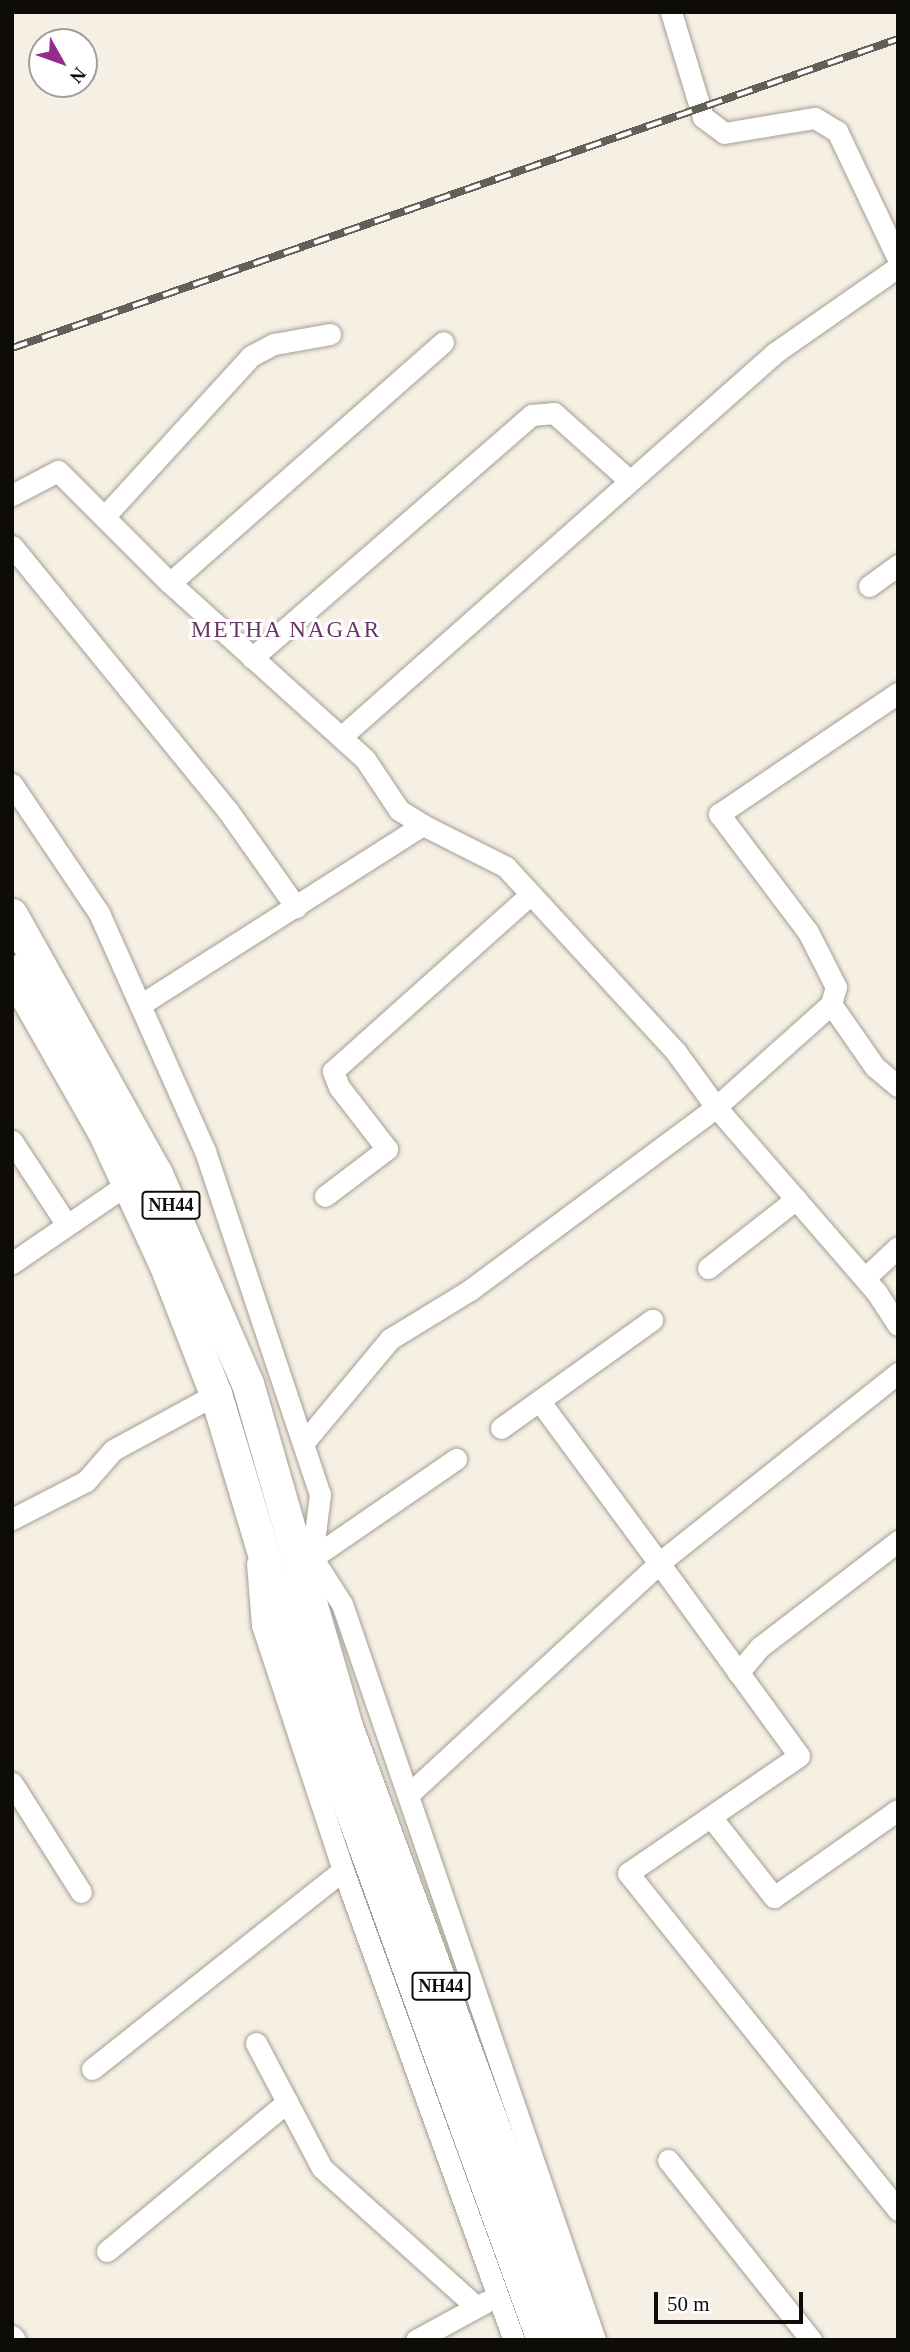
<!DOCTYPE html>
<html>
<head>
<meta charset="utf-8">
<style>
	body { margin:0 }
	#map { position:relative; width:910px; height:2352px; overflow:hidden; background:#f6f0e4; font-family:"Times New Roman",serif }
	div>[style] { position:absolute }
	.roads { filter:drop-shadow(0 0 2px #a49e93) drop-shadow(0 0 2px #a49e93) }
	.minor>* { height:21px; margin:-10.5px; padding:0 10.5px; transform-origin:10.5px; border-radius:10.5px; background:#fff }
	.highway>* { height:32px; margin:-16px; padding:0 16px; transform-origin:16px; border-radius:16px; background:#fff }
	.rail>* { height:8px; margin-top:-4px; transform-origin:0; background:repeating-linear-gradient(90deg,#fff 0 16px,#625f58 0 32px); box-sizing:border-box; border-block:2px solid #625f58 }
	span { translate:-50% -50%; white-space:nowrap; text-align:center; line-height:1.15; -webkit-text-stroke:6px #fff; paint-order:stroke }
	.shield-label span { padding:2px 5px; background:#fff; border:2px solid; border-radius:5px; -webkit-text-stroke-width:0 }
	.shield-label { font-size:18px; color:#0e0c09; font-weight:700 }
	.quarter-label { font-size:23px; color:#693565; letter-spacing:2px }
	.frame { position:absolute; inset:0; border:14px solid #0e0c09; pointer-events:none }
	.north { position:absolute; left:28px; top:28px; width:70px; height:70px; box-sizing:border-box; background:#fff; border:2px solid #9f9e9d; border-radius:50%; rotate:130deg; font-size:19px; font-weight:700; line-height:28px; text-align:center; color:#0e0c09 }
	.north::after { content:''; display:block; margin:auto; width:24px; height:32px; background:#942b8f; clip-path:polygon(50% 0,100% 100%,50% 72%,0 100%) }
	.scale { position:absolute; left:654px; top:2292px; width:149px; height:32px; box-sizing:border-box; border:4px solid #0e0c09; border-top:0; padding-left:9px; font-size:21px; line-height:24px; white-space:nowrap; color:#0e0c09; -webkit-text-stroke:5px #fff; paint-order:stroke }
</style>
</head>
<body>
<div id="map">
	<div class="roads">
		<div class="minor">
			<div style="left:671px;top:12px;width:110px;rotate:73.1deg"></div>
			<div style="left:703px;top:117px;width:26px;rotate:37deg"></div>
			<div style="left:724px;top:133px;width:92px;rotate:-9.4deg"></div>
			<div style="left:815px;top:118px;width:26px;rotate:31deg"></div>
			<div style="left:837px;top:131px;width:142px;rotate:64.5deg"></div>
			<div style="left:12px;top:495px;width:52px;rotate:-27.6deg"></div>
			<div style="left:58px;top:471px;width:158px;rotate:45deg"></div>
			<div style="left:104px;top:517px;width:218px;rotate:-47.6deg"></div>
			<div style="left:251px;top:356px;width:26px;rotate:-28deg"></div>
			<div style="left:274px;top:344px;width:57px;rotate:-10.1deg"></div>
			<div style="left:12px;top:546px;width:342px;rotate:50.8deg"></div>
			<div style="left:228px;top:811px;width:118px;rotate:54.7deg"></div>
			<div style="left:869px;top:586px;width:36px;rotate:-36deg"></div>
			<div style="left:252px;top:658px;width:371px;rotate:-41deg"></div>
			<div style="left:532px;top:415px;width:22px;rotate:-5deg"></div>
			<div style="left:554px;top:413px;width:101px;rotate:41.8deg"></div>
			<div style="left:341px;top:737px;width:581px;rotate:-41.51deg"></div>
			<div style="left:776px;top:352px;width:149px;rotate:-34.9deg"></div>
			<div style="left:12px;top:784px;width:156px;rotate:56deg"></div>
			<div style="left:99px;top:913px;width:261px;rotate:66deg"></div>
			<div style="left:205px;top:1151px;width:362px;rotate:71.5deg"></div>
			<div style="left:320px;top:1494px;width:64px;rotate:97.1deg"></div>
			<div style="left:423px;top:825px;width:28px;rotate:-148deg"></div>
			<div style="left:399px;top:810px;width:61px;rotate:-123.7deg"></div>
			<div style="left:365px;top:759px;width:263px;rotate:-137.9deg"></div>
			<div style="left:170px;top:583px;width:364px;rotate:-41.4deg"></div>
			<div style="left:831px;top:1004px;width:77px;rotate:55.1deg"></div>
			<div style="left:875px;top:1067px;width:30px;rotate:40deg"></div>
			<div style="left:140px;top:1005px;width:335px;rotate:-32.5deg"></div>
			<div style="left:423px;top:825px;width:93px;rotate:26.8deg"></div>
			<div style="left:506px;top:867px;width:251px;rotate:47.4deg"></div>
			<div style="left:676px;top:1052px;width:68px;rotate:54deg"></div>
			<div style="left:716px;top:1107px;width:246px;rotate:49.1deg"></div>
			<div style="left:877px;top:1293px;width:38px;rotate:57deg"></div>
			<div style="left:12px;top:1141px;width:100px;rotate:56.8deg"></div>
			<div style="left:325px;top:1196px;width:78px;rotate:-37.2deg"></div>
			<div style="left:387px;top:1149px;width:78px;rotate:-127.7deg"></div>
			<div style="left:339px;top:1087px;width:17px;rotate:-111deg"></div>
			<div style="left:333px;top:1071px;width:264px;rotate:-41.8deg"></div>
			<div style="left:12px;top:1263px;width:142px;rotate:-34.4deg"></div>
			<div style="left:708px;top:1268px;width:112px;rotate:-38.1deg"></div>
			<div style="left:865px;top:1278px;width:45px;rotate:-43.2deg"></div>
			<div style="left:541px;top:1403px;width:199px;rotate:53.6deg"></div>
			<div style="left:659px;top:1563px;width:305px;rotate:-38.5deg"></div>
			<div style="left:501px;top:1428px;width:186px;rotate:-35.6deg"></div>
			<div style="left:305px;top:1441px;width:133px;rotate:-50.2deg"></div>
			<div style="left:390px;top:1339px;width:94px;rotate:-31.5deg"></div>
			<div style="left:470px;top:1290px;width:307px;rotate:-36.6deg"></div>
			<div style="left:716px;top:1107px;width:154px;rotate:-41.8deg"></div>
			<div style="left:831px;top:1004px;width:18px;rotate:-74deg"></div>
			<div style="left:836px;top:987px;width:62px;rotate:-117deg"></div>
			<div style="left:808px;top:932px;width:148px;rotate:-127deg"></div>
			<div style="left:719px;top:814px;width:216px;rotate:-34.1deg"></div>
			<div style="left:12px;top:1519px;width:83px;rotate:-27.2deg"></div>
			<div style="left:86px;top:1481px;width:41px;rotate:-48.9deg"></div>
			<div style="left:113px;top:1450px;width:117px;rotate:-28.5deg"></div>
			<div style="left:301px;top:1540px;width:76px;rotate:57.4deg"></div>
			<div style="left:342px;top:1604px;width:778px;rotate:71.03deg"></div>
			<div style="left:312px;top:1558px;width:175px;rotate:-34.5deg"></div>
			<div style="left:257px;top:1563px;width:62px;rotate:85.4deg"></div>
			<div style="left:262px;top:1625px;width:258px;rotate:71.7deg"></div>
			<div style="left:343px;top:1870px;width:500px;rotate:70.01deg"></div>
			<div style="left:738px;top:1673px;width:34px;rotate:-50deg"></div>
			<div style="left:760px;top:1647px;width:174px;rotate:-37.5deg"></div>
			<div style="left:12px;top:1783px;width:129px;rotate:57.7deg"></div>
			<div style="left:409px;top:1794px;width:340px;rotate:-42.7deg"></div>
			<div style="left:659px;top:1563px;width:238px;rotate:54deg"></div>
			<div style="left:799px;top:1756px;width:207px;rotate:145.6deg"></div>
			<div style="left:628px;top:1873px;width:432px;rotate:51.3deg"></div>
			<div style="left:711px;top:1817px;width:102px;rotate:51.8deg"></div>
			<div style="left:774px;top:1897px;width:151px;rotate:-35.1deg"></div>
			<div style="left:256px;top:2043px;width:141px;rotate:62.2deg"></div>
			<div style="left:322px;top:2168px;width:205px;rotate:42deg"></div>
			<div style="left:92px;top:2069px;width:320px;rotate:-38.4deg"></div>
			<div style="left:668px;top:2160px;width:230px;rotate:51.5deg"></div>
			<div style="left:107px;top:2251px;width:234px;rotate:-39.6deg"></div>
			<div style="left:12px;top:2336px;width:5px;rotate:53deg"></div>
			<div style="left:416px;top:2340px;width:80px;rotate:-28.5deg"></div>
		</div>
		<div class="highway">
			<div style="left:12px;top:915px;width:297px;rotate:60.8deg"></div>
			<div style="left:157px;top:1174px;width:229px;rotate:66.6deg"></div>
			<div style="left:248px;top:1384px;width:357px;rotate:73.9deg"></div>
			<div style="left:347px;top:1727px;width:653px;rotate:69.84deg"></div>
			<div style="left:12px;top:971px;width:185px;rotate:60.3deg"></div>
			<div style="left:104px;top:1132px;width:148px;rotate:65.2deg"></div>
			<div style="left:166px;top:1266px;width:137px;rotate:68.7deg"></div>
			<div style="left:216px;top:1394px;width:254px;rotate:73.3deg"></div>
			<div style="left:289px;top:1637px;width:747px;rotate:70.13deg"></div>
		</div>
	</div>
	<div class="rail">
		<div style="left:12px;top:348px;width:938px;rotate:-19.23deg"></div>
	</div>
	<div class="shield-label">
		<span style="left:171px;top:1205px">NH44</span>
		<span style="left:441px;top:1986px">NH44</span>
	</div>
	<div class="quarter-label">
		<span style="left:286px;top:630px">METHA NAGAR</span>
	</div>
	<div class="frame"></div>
	<div class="north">N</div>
	<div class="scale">50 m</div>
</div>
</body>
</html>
